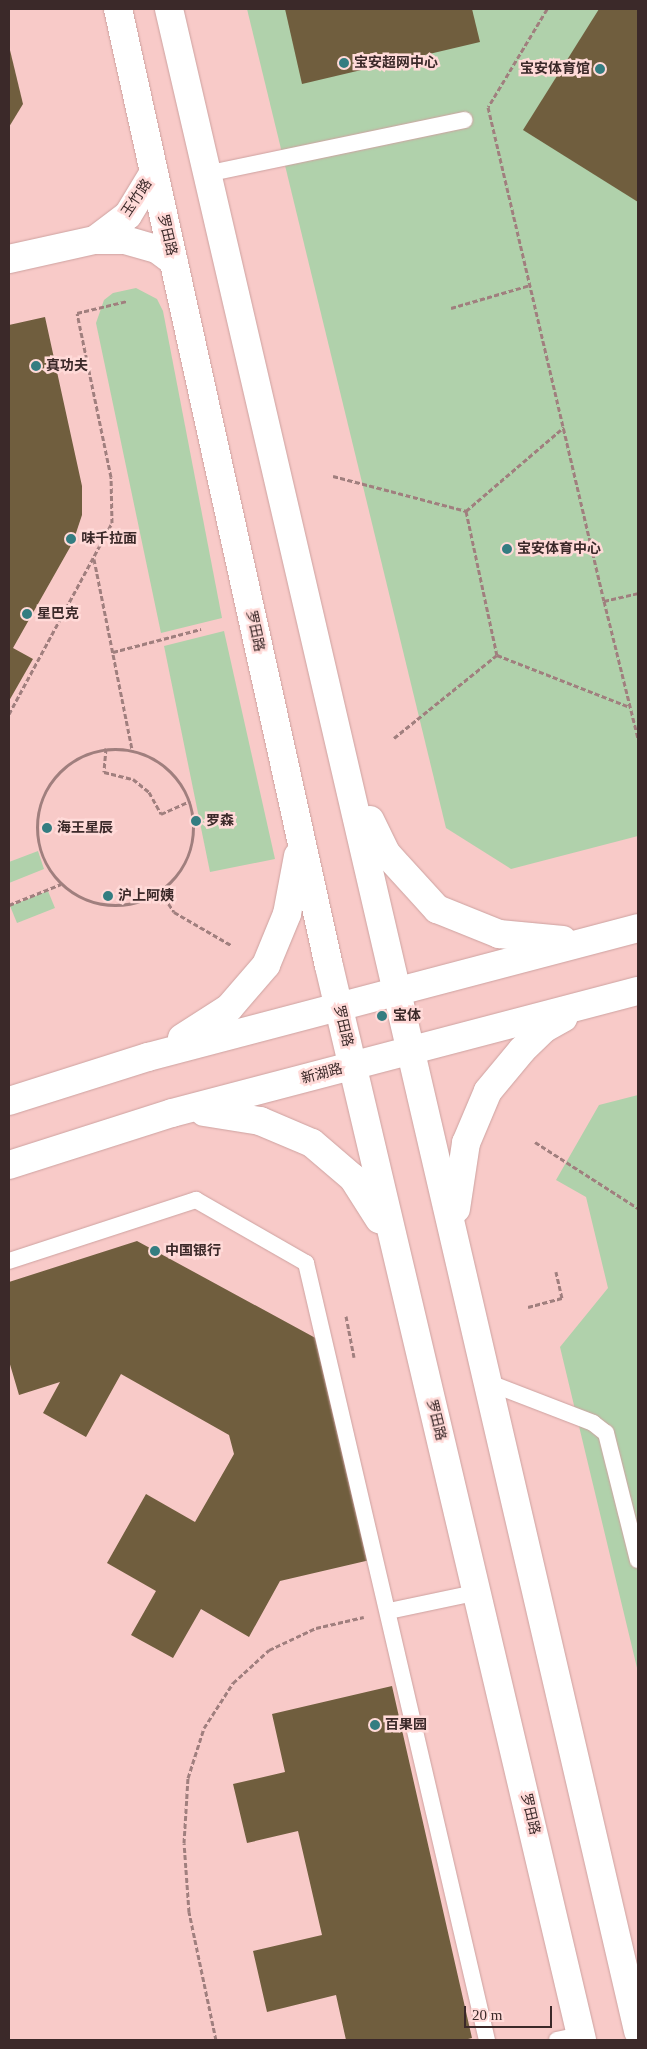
<!DOCTYPE html>
<html>
<head>
<meta charset="utf-8">
<style>
	body { margin:0 }
	#map { position:relative; width:647px; height:2049px; overflow:hidden; background:#f8cac8; font-family:"Times New Roman","Noto Sans SC",serif }
	div>[style] { position:absolute }
	.green>* { inset:0; background:#b0d1ab }
	.building>* { inset:0; background:#705e3e }
	.path>* { height:3px; margin-top:-1.5px; transform-origin:0; background:repeating-linear-gradient(90deg,#a07f7e 0 5px,transparent 0 7.5px) }
	.path>.ring { margin:-1.5px; padding:0; box-sizing:content-box; background:none; border:3px solid #a07f7e; border-radius:50% }
	.roads { filter:drop-shadow(0 0 1px #cda2a0) drop-shadow(0 0 1px #cda2a0) }
	.service>* { height:16px; margin:-8px; padding:0 8px; transform-origin:8px; border-radius:8px; background:#fff }
	.tertiary>* { height:28px; margin:-14px; padding:0 14px; transform-origin:14px; border-radius:14px; background:#fff }
	.secondary>* { height:28px; margin:-14px; padding:0 14px; transform-origin:14px; border-radius:14px; background:#fff }
	.dots>* { width:14px; height:14px; translate:-50% -50%; box-sizing:border-box; border:2px solid #ffdad8; border-radius:50% }
	span { translate:-50% -50%; white-space:nowrap; text-align:center; line-height:1.15; -webkit-text-stroke:5px #ffdad8; paint-order:stroke }
	.poi-label { font-size:14px; color:#3b2929; font-weight:700 }
	.left { translate:0 -50%; text-align:left }
	.right { translate:-100% -50%; text-align:right }
	.street-label { font-size:14px; color:#3b2929 }
	.frame { position:absolute; inset:0; border:10px solid #3b2929; pointer-events:none }
	.scale { position:absolute; left:464px; top:2006px; width:88px; height:22px; box-sizing:border-box; border:2px solid #3b2929; border-top:0; padding-left:6px; font-size:15px; line-height:18px; white-space:nowrap; color:#3b2929; -webkit-text-stroke:4px #ffdad8; paint-order:stroke }
</style>
</head>
<body>
<div id="map">
	<div class="green">
		<div style="clip-path:polygon(247px 9px,638px 9px,638px 836px,511px 869px,446px 828px)"></div>
		<div style="clip-path:polygon(136px 288px,157px 299px,163px 311px,222px 618px,161px 633px,96px 323px,104px 300px,113px 293px)"></div>
		<div style="clip-path:polygon(224px 631px,275px 859px,210px 872px,164px 646px)"></div>
		<div style="clip-path:polygon(38px 851px,44px 869px,9px 883px,9px 862px)"></div>
		<div style="clip-path:polygon(48px 891px,55px 908px,17px 923px,10px 906px)"></div>
		<div style="clip-path:polygon(638px 1095px,638px 1672px,560px 1347px,608px 1288px,586px 1197px,556px 1180px,599px 1105px)"></div>
	</div>
	<div class="building">
		<div style="clip-path:polygon(285px 9px,472px 9px,480px 42px,302px 84px)"></div>
		<div style="clip-path:polygon(599px 9px,638px 9px,638px 202px,523px 130px)"></div>
		<div style="clip-path:polygon(9px 46px,23px 104px,9px 127px)"></div>
		<div style="clip-path:polygon(45px 317px,82px 486px,82px 515px,73px 542px,13px 648px,33px 659px,9px 701px,9px 325px)"></div>
		<div style="clip-path:polygon(137px 1241px,321px 1341px,370px 1560px,280px 1581px,249px 1637px,201px 1609px,173px 1658px,131px 1635px,156px 1591px,107px 1563px,146px 1494px,195px 1522px,234px 1454px,229px 1435px,121px 1374px,86px 1437px,43px 1413px,60px 1382px,19px 1395px,9px 1361px,9px 1282px)"></div>
		<div style="clip-path:polygon(392px 1686px,472px 2038px,464px 2040px,346px 2040px,336px 1995px,267px 2012px,253px 1951px,322px 1935px,298px 1831px,247px 1843px,233px 1784px,285px 1772px,272px 1714px)"></div>
	</div>
	<div class="path">
		<div style="left:547px;top:9px;width:114px;rotate:121deg"></div>
		<div style="left:488px;top:107px;width:507px;rotate:76.79deg"></div>
		<div style="left:604px;top:601px;width:35px;rotate:-13deg"></div>
		<div style="left:451px;top:308px;width:82px;rotate:-16.2deg"></div>
		<div style="left:333px;top:476px;width:138px;rotate:14.7deg"></div>
		<div style="left:466px;top:511px;width:129px;rotate:-40.6deg"></div>
		<div style="left:466px;top:511px;width:147px;rotate:77.9deg"></div>
		<div style="left:94px;top:559px;width:195px;rotate:78.7deg"></div>
		<div style="left:604px;top:601px;width:141px;rotate:76.1deg"></div>
		<div style="left:113px;top:652px;width:91px;rotate:-14.6deg"></div>
		<div style="left:9px;top:714px;width:217px;rotate:-61.7deg"></div>
		<div style="left:112px;top:523px;width:46px;rotate:-91.2deg"></div>
		<div style="left:111px;top:477px;width:167px;rotate:-101.7deg"></div>
		<div style="left:77px;top:313px;width:51px;rotate:-13.5deg"></div>
		<div style="left:394px;top:738px;width:132px;rotate:-38.9deg"></div>
		<div style="left:497px;top:655px;width:143px;rotate:21.4deg"></div>
		<div style="left:106px;top:748px;width:24px;rotate:95deg"></div>
		<div style="left:104px;top:772px;width:30px;rotate:14deg"></div>
		<div style="left:133px;top:779px;width:21px;rotate:39deg"></div>
		<div style="left:149px;top:792px;width:25px;rotate:61deg"></div>
		<div style="left:161px;top:814px;width:32px;rotate:-24deg"></div>
		<div class="ring" style="left:37px;top:749px;width:153px;height:153px"></div>
		<div style="left:160px;top:891px;width:25px;rotate:56deg"></div>
		<div style="left:174px;top:912px;width:66px;rotate:30.1deg"></div>
		<div style="left:9px;top:905px;width:56px;rotate:-22deg"></div>
		<div style="left:535px;top:1142px;width:122px;rotate:32.7deg"></div>
		<div style="left:528px;top:1307px;width:35px;rotate:-15deg"></div>
		<div style="left:562px;top:1298px;width:27px;rotate:-103deg"></div>
		<div style="left:346px;top:1316px;width:42px;rotate:79deg"></div>
		<div style="left:216px;top:2040px;width:131px;rotate:-101.9deg"></div>
		<div style="left:189px;top:1912px;width:69px;rotate:-94.1deg"></div>
		<div style="left:184px;top:1843px;width:65px;rotate:-86.5deg"></div>
		<div style="left:188px;top:1778px;width:52px;rotate:-72.3deg"></div>
		<div style="left:204px;top:1728px;width:54px;rotate:-57.2deg"></div>
		<div style="left:233px;top:1683px;width:49px;rotate:-42.5deg"></div>
		<div style="left:269px;top:1650px;width:52px;rotate:-25.1deg"></div>
		<div style="left:316px;top:1628px;width:49px;rotate:-12.9deg"></div>
	</div>
	<div class="roads">
		<div class="service">
			<div style="left:206px;top:174px;width:264px;rotate:-11.8deg"></div>
			<div style="left:9px;top:1261px;width:197px;rotate:-18.1deg"></div>
			<div style="left:196px;top:1200px;width:127px;rotate:29.8deg"></div>
			<div style="left:306px;top:1263px;width:798px;rotate:76.89deg"></div>
			<div style="left:487px;top:1382px;width:114px;rotate:21.1deg"></div>
			<div style="left:593px;top:1423px;width:16px;rotate:38deg"></div>
			<div style="left:606px;top:1433px;width:131px;rotate:75.9deg"></div>
			<div style="left:389px;top:1611px;width:92px;rotate:-11.9deg"></div>
			<div style="left:557px;top:2040px;width:25px;rotate:-12deg"></div>
		</div>
		<div class="tertiary">
			<div style="left:95px;top:240px;width:41px;rotate:-37.1deg"></div>
			<div style="left:128px;top:215px;width:50px;rotate:-58.8deg"></div>
			<div style="left:9px;top:259px;width:88px;rotate:-12.5deg"></div>
			<div style="left:95px;top:240px;width:30px"></div>
			<div style="left:125px;top:240px;width:33px;rotate:16deg"></div>
			<div style="left:157px;top:249px;width:21px;rotate:37deg"></div>
		</div>
		<div class="secondary">
			<div style="left:118px;top:9px;width:980px;rotate:77.57deg"></div>
			<div style="left:329px;top:966px;width:1103px;rotate:76.74deg"></div>
			<div style="left:169px;top:9px;width:2076px;rotate:76.94deg"></div>
			<div style="left:370px;top:820px;width:37px;rotate:64deg"></div>
			<div style="left:386px;top:853px;width:76px;rotate:47.7deg"></div>
			<div style="left:437px;top:909px;width:67px;rotate:22deg"></div>
			<div style="left:499px;top:934px;width:64px;rotate:5.4deg"></div>
			<div style="left:182px;top:1038px;width:56px;rotate:-32.6deg"></div>
			<div style="left:229px;top:1008px;width:57px;rotate:-49.3deg"></div>
			<div style="left:266px;top:965px;width:55px;rotate:-67.6deg"></div>
			<div style="left:287px;top:914px;width:59px;rotate:-79.3deg"></div>
			<div style="left:9px;top:1101px;width:146px;rotate:-17.6deg"></div>
			<div style="left:148px;top:1057px;width:507px;rotate:-14.75deg"></div>
			<div style="left:204px;top:1112px;width:57px;rotate:9.1deg"></div>
			<div style="left:260px;top:1121px;width:56px;rotate:22.9deg"></div>
			<div style="left:312px;top:1143px;width:54px;rotate:40.5deg"></div>
			<div style="left:353px;top:1178px;width:49px;rotate:57.6deg"></div>
			<div style="left:9px;top:1165px;width:171px;rotate:-17.7deg"></div>
			<div style="left:172px;top:1113px;width:482px;rotate:-14.7deg"></div>
			<div style="left:456px;top:1209px;width:67px;rotate:-81.4deg"></div>
			<div style="left:466px;top:1143px;width:56px;rotate:-67.1deg"></div>
			<div style="left:488px;top:1091px;width:53px;rotate:-50.3deg"></div>
			<div style="left:522px;top:1050px;width:32px;rotate:-44deg"></div>
			<div style="left:545px;top:1028px;width:21px;rotate:-29deg"></div>
		</div>
	</div>
	<div class="dots">
		<div style="left:344px;top:63px;background:#347d81"></div>
		<div style="left:600px;top:69px;background:#347d81"></div>
		<div style="left:36px;top:366px;background:#347d81"></div>
		<div style="left:71px;top:539px;background:#347d81"></div>
		<div style="left:507px;top:549px;background:#347d81"></div>
		<div style="left:27px;top:614px;background:#347d81"></div>
		<div style="left:196px;top:821px;background:#347d81"></div>
		<div style="left:47px;top:828px;background:#347d81"></div>
		<div style="left:108px;top:896px;background:#347d81"></div>
		<div style="left:382px;top:1016px;background:#347d81"></div>
		<div style="left:155px;top:1251px;background:#347d81"></div>
		<div style="left:375px;top:1725px;background:#347d81"></div>
	</div>
	<div class="poi-label">
		<span class="left" style="left:354px;top:63px">宝安超网中心</span>
		<span class="right" style="left:590px;top:69px">宝安体育馆</span>
		<span class="left" style="left:46px;top:366px">真功夫</span>
		<span class="left" style="left:81px;top:539px">味千拉面</span>
		<span class="left" style="left:517px;top:549px">宝安体育中心</span>
		<span class="left" style="left:37px;top:614px">星巴克</span>
		<span class="left" style="left:206px;top:821px">罗森</span>
		<span class="left" style="left:57px;top:828px">海王星辰</span>
		<span class="left" style="left:118px;top:896px">沪上阿姨</span>
		<span class="left" style="left:393px;top:1016px">宝体</span>
		<span class="left" style="left:165px;top:1251px">中国银行</span>
		<span class="left" style="left:385px;top:1725px">百果园</span>
	</div>
	<div class="street-label">
		<span style="left:137px;top:198px;rotate:-56deg">玉竹路</span>
		<span style="left:167px;top:235px;rotate:77deg">罗田路</span>
		<span style="left:255px;top:631px;rotate:78deg">罗田路</span>
		<span style="left:343px;top:1026px;rotate:77deg">罗田路</span>
		<span style="left:322px;top:1074px;rotate:-15deg">新湖路</span>
		<span style="left:436px;top:1420px;rotate:76deg">罗田路</span>
		<span style="left:530px;top:1814px;rotate:77deg">罗田路</span>
	</div>
	<div class="frame"></div>
	<div class="scale">20 m</div>
</div>
</body>
</html>
